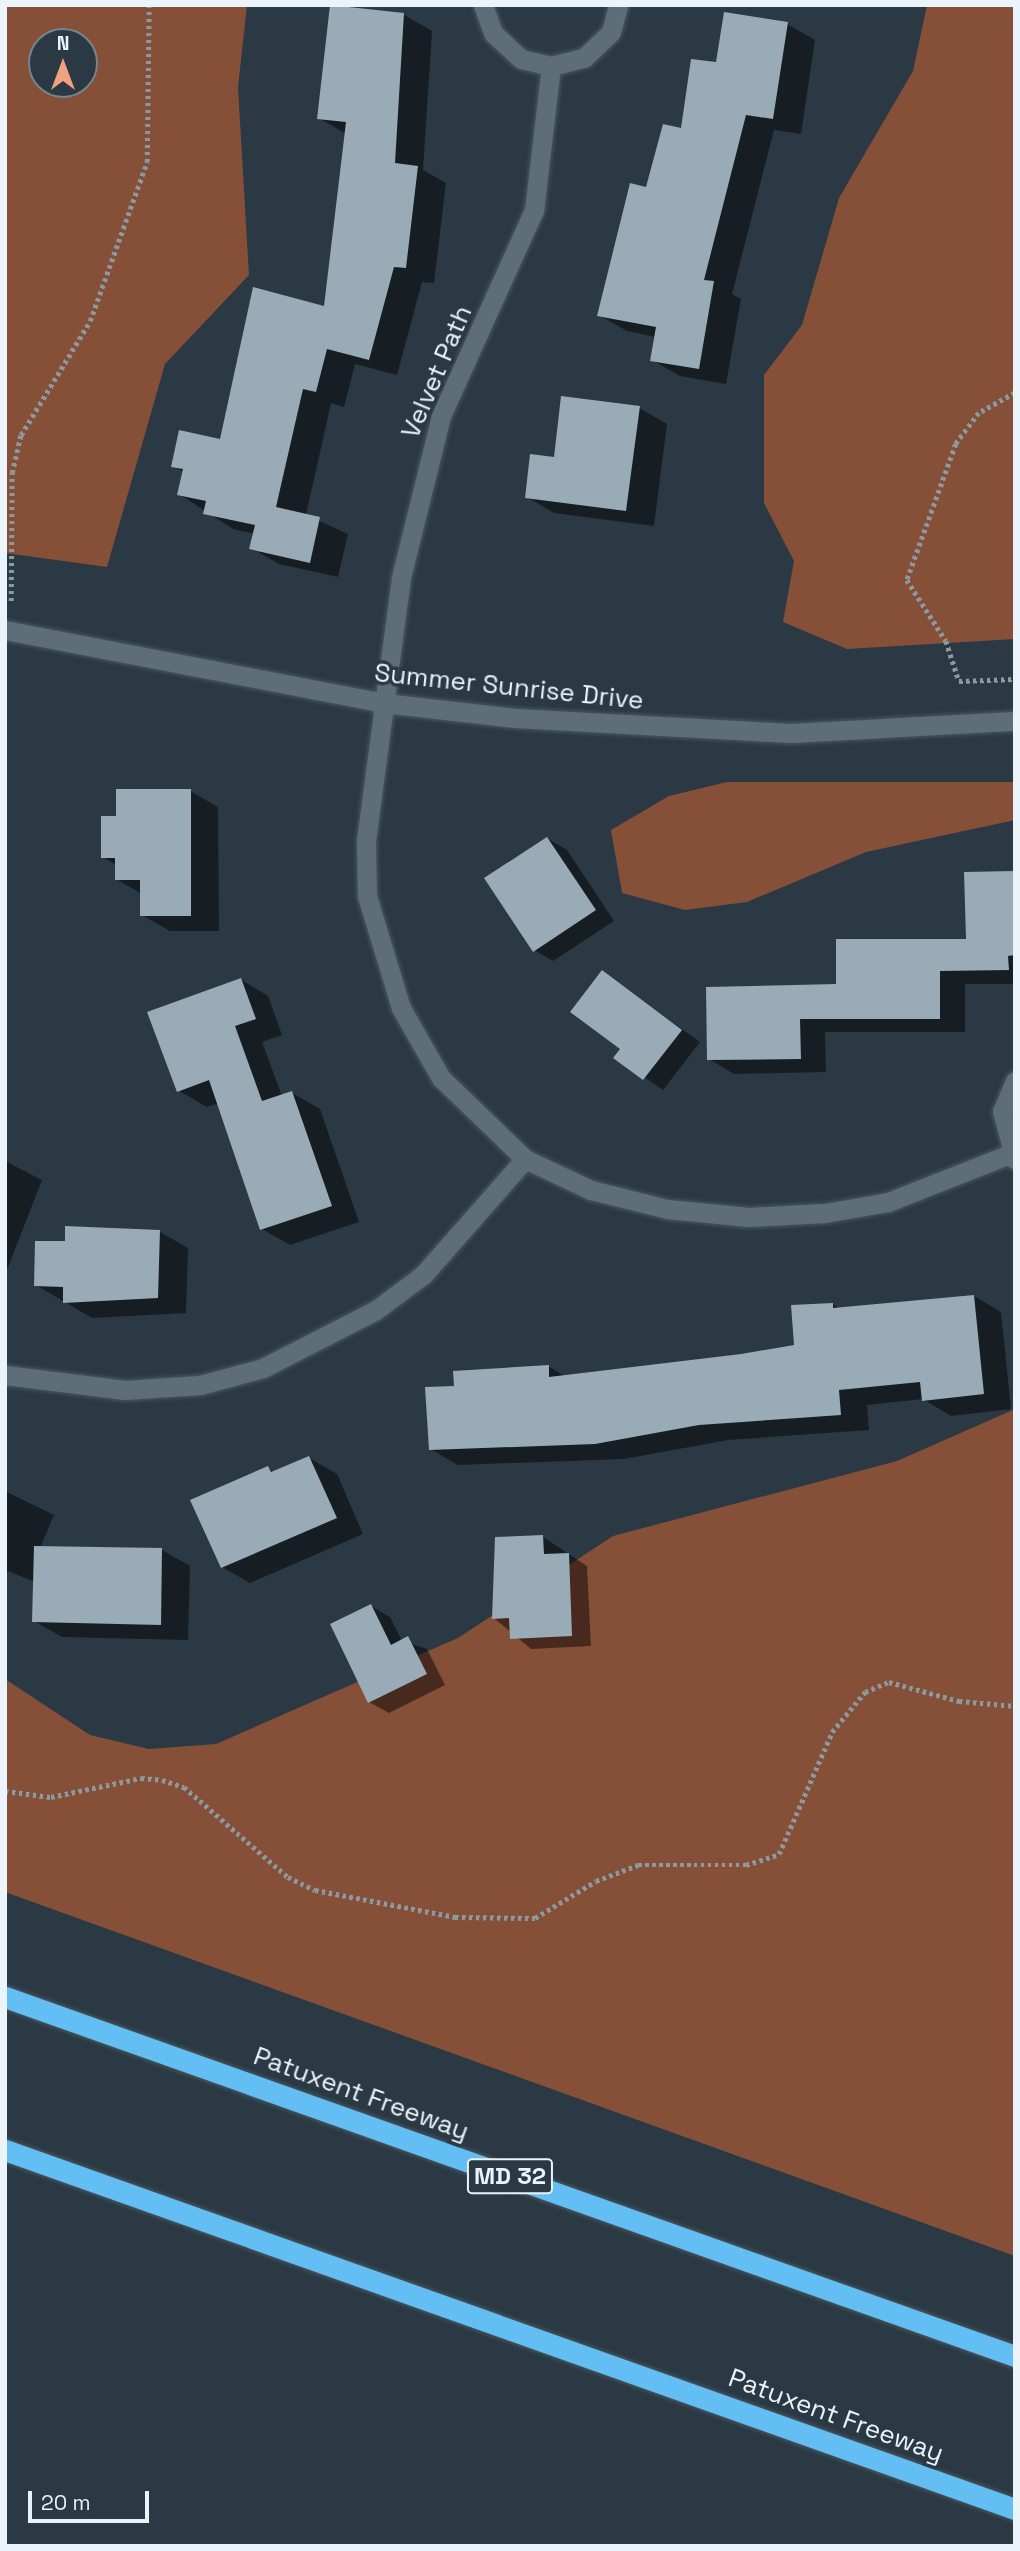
<!DOCTYPE html>
<html>
<head>
<meta charset="utf-8">
<style>
	body { margin:0 }
	#map { position:relative; width:1020px; height:2551px; overflow:hidden; background:#2a3943; font-family:"Space Grotesk",sans-serif }
	div>[style] { position:absolute }
	.green>* { inset:0; background:#865038 }
	.shadow>* { inset:0; background:#0007 }
	.building>* { inset:0; background:#99abb7 }
	.path>* { height:4.5px; margin-top:-2.25px; transform-origin:0; background:repeating-linear-gradient(90deg,#8d99a1 0 3.5px,transparent 0 7px) }
	.roads { filter:drop-shadow(0 0 2px #49575f) drop-shadow(0 0 2px #49575f) }
	.minor>* { height:19px; margin:-9.5px; padding:0 9.5px; transform-origin:9.5px; border-radius:9.5px; background:#5d6e78 }
	.tertiary>* { height:19px; margin:-9.5px; padding:0 9.5px; transform-origin:9.5px; border-radius:9.5px; background:#5d6e78 }
	.motorway>* { height:21px; margin:-10.5px; padding:0 10.5px; transform-origin:10.5px; border-radius:10.5px; background:#62bef3 }
	span { translate:-50% -50%; white-space:nowrap; text-align:center; line-height:1.15; -webkit-text-stroke:7px #2a3943; paint-order:stroke }
	.shield-label span { padding:2px 5px; background:#2a3943; border:2px solid; border-radius:5px; -webkit-text-stroke-width:0 }
	.shield-label { font-size:24px; color:#eaf4fa; font-weight:700 }
	.street-label { font-size:26px; color:#eaf4fa }
	.frame { position:absolute; inset:0; border:7px solid #eaf4fa; pointer-events:none }
	.north { position:absolute; left:28px; top:28px; width:70px; height:70px; box-sizing:border-box; background:#2a3943; border:2px solid #77848c; border-radius:50%; rotate:0deg; font-size:19px; font-weight:700; line-height:28px; text-align:center; color:#eaf4fa }
	.north::after { content:''; display:block; margin:auto; width:24px; height:32px; background:#f2a17e; clip-path:polygon(50% 0,100% 100%,50% 72%,0 100%) }
	.scale { position:absolute; left:28px; top:2491px; width:121px; height:32px; box-sizing:border-box; border:4px solid #eaf4fa; border-top:0; padding-left:9px; font-size:21px; line-height:24px; white-space:nowrap; color:#eaf4fa; -webkit-text-stroke:5px #2a3943; paint-order:stroke }
</style>
</head>
<body>
<div id="map">
	<div class="green">
		<div style="clip-path:polygon(evenodd,5px 5px,247px 5px,238px 87px,249px 275px,165px 364px,107px 567px,5px 553px,5px 5px,42px 42px,84px 42px,84px 84px,42px 84px,42px 42px)"></div>
		<div style="clip-path:polygon(927px 5px,1015px 5px,1015px 639px,847px 649px,783px 622px,794px 561px,764px 503px,764px 375px,802px 325px,839px 198px,913px 71px)"></div>
		<div style="clip-path:polygon(727px 782px,1015px 782px,1015px 820px,866px 852px,747px 902px,685px 910px,622px 893px,611px 830px,669px 796px)"></div>
		<div style="clip-path:polygon(1015px 1409px,1015px 2256px,5px 1892px,5px 1679px,90px 1735px,149px 1749px,216px 1744px,458px 1638px,613px 1536px,897px 1461px)"></div>
	</div>
	<div class="shadow">
		<div style="clip-path:polygon(404px 15px,432px 31px,423px 170px,446px 183px,434px 283px,422px 282px,397px 375px,355px 364px,344px 407px,331px 403px,306px 515px,348px 534px,338px 577px,279px 564px,251px 548px,255px 534px,233px 529px,179px 494px,184px 472px,173px 466px,221px 441px,326px 309px,346px 134px,319px 118px)"></div>
		<div style="clip-path:polygon(787px 24px,815px 40px,801px 134px,774px 130px,732px 294px,741px 299px,726px 384px,680px 376px,652px 360px,656px 337px,627px 331px,599px 315px,647px 189px,718px 64px)"></div>
		<div style="clip-path:polygon(639px 408px,667px 424px,654px 526px,554px 513px,527px 497px)"></div>
		<div style="clip-path:polygon(190px 791px,218px 807px,219px 931px,170px 931px,142px 915px,142px 894px,116px 879px,116px 865px,103px 857px)"></div>
		<div style="clip-path:polygon(548px 839px,567px 850px,614px 921px,553px 961px,534px 950px)"></div>
		<div style="clip-path:polygon(1015px 872px,1015px 984px,965px 984px,965px 1032px,825px 1032px,826px 1072px,734px 1074px,709px 1059px,837px 986px,967px 941px)"></div>
		<div style="clip-path:polygon(603px 973px,700px 1042px,663px 1090px,615px 1057px,622px 1049px)"></div>
		<div style="clip-path:polygon(240px 979px,268px 996px,282px 1035px,262px 1042px,282px 1096px,292px 1093px,320px 1109px,359px 1222px,290px 1245px,262px 1229px,219px 1103px,207px 1107px,179px 1091px)"></div>
		<div style="clip-path:polygon(5px 1161px,42px 1180px,5px 1275px)"></div>
		<div style="clip-path:polygon(160px 1232px,188px 1248px,186px 1313px,92px 1318px,36px 1285px,67px 1243px)"></div>
		<div style="clip-path:polygon(974px 1296px,1001px 1312px,1011px 1409px,951px 1416px,923px 1399px,867px 1405px,869px 1430px,728px 1440px,624px 1459px,458px 1465px,430px 1449px,456px 1388px,548px 1366px,566px 1377px,796px 1347px,832px 1304px,841px 1309px)"></div>
		<div style="clip-path:polygon(309px 1458px,337px 1474px,363px 1534px,250px 1583px,222px 1567px,267px 1468px,275px 1472px)"></div>
		<div style="clip-path:polygon(5px 1491px,54px 1515px,40px 1548px,162px 1550px,190px 1566px,188px 1640px,62px 1637px,34px 1621px,35px 1582px,8px 1571px,5px 1578px)"></div>
		<div style="clip-path:polygon(543px 1537px,587px 1566px,591px 1646px,531px 1649px,494px 1618px)"></div>
		<div style="clip-path:polygon(371px 1606px,390px 1617px,402px 1641px,427px 1649px,445px 1685px,389px 1713px,369px 1702px)"></div>
	</div>
	<div class="building">
		<div style="clip-path:polygon(330px 5px,404px 13px,395px 163px,418px 166px,406px 268px,394px 267px,369px 360px,327px 349px,316px 392px,303px 389px,276px 507px,320px 517px,310px 563px,249px 549px,255px 525px,203px 514px,206px 501px,177px 495px,183px 469px,171px 467px,179px 430px,220px 439px,253px 287px,324px 306px,346px 122px,317px 119px)"></div>
		<div style="clip-path:polygon(724px 12px,788px 22px,773px 119px,746px 115px,704px 280px,714px 281px,699px 369px,650px 361px,656px 327px,597px 316px,630px 183px,646px 187px,663px 124px,681px 128px,691px 59px,716px 62px)"></div>
		<div style="clip-path:polygon(561px 396px,640px 406px,626px 511px,525px 498px,530px 454px,554px 457px)"></div>
		<div style="clip-path:polygon(116px 789px,191px 789px,191px 916px,140px 916px,140px 880px,115px 880px,115px 858px,101px 858px,101px 816px,116px 816px)"></div>
		<div style="clip-path:polygon(547px 837px,596px 910px,533px 952px,484px 878px)"></div>
		<div style="clip-path:polygon(1015px 871px,1015px 955px,1008px 956px,1009px 970px,940px 971px,940px 1019px,800px 1019px,801px 1059px,707px 1060px,706px 987px,836px 984px,836px 939px,966px 939px,964px 872px)"></div>
		<div style="clip-path:polygon(602px 970px,682px 1030px,643px 1080px,613px 1058px,620px 1049px,570px 1012px)"></div>
		<div style="clip-path:polygon(241px 978px,256px 1019px,235px 1026px,262px 1101px,292px 1091px,332px 1206px,260px 1230px,209px 1080px,177px 1092px,147px 1012px)"></div>
		<div style="clip-path:polygon(65px 1226px,160px 1230px,158px 1298px,63px 1303px,63px 1287px,34px 1286px,35px 1241px,65px 1241px)"></div>
		<div style="clip-path:polygon(974px 1295px,984px 1394px,922px 1401px,920px 1382px,839px 1390px,841px 1415px,699px 1425px,595px 1444px,429px 1450px,425px 1387px,454px 1386px,453px 1371px,549px 1365px,549px 1377px,741px 1354px,794px 1345px,791px 1305px,833px 1303px,833px 1308px)"></div>
		<div style="clip-path:polygon(309px 1456px,337px 1518px,221px 1568px,190px 1500px,268px 1466px,271px 1472px)"></div>
		<div style="clip-path:polygon(543px 1535px,544px 1554px,569px 1553px,572px 1636px,510px 1639px,509px 1618px,492px 1619px,495px 1537px)"></div>
		<div style="clip-path:polygon(34px 1546px,162px 1548px,161px 1625px,32px 1622px)"></div>
		<div style="clip-path:polygon(371px 1604px,391px 1645px,408px 1636px,427px 1674px,368px 1703px,330px 1624px)"></div>
	</div>
	<div class="path">
		<div style="left:1015px;top:393px;width:41px;rotate:150.9deg"></div>
		<div style="left:979px;top:413px;width:39px;rotate:127deg"></div>
		<div style="left:956px;top:444px;width:145px;rotate:109.8deg"></div>
		<div style="left:907px;top:580px;width:72px;rotate:57.4deg"></div>
		<div style="left:946px;top:641px;width:42px;rotate:72deg"></div>
		<div style="left:959px;top:681px;width:56px;rotate:-2deg"></div>
		<div style="left:11px;top:601px;width:128px;rotate:-89.6deg"></div>
		<div style="left:12px;top:473px;width:39px;rotate:-77deg"></div>
		<div style="left:21px;top:435px;width:133px;rotate:-58.8deg"></div>
		<div style="left:90px;top:321px;width:169px;rotate:-70.3deg"></div>
		<div style="left:147px;top:162px;width:157px;rotate:-89.3deg"></div>
		<div style="left:5px;top:1791px;width:46px;rotate:7.4deg"></div>
		<div style="left:51px;top:1797px;width:92px;rotate:-11.9deg"></div>
		<div style="left:141px;top:1778px;width:21px;rotate:5deg"></div>
		<div style="left:162px;top:1780px;width:23px;rotate:18deg"></div>
		<div style="left:184px;top:1787px;width:138px;rotate:40.9deg"></div>
		<div style="left:288px;top:1877px;width:30px;rotate:26deg"></div>
		<div style="left:315px;top:1890px;width:143px;rotate:10.9deg"></div>
		<div style="left:455px;top:1917px;width:80px;rotate:0.7deg"></div>
		<div style="left:535px;top:1918px;width:71px;rotate:-31.2deg"></div>
		<div style="left:596px;top:1881px;width:45px;rotate:-20.9deg"></div>
		<div style="left:638px;top:1865px;width:108px"></div>
		<div style="left:746px;top:1865px;width:35px;rotate:-18deg"></div>
		<div style="left:779px;top:1854px;width:133px;rotate:-66.5deg"></div>
		<div style="left:832px;top:1732px;width:52px;rotate:-50.5deg"></div>
		<div style="left:865px;top:1692px;width:26px;rotate:-23deg"></div>
		<div style="left:889px;top:1682px;width:73px;rotate:15.2deg"></div>
		<div style="left:959px;top:1701px;width:56px;rotate:5.1deg"></div>
	</div>
	<div class="roads">
		<div class="minor">
			<div style="left:483px;top:5px;width:30px;rotate:70deg"></div>
			<div style="left:493px;top:33px;width:38px;rotate:43deg"></div>
			<div style="left:521px;top:59px;width:31px;rotate:13deg"></div>
			<div style="left:551px;top:66px;width:34px;rotate:-14deg"></div>
			<div style="left:584px;top:58px;width:37px;rotate:-44deg"></div>
			<div style="left:611px;top:32px;width:28px;rotate:-75deg"></div>
			<div style="left:551px;top:66px;width:145px;rotate:96.7deg"></div>
			<div style="left:534px;top:210px;width:226px;rotate:114.3deg"></div>
			<div style="left:441px;top:416px;width:167px;rotate:103.9deg"></div>
			<div style="left:401px;top:578px;width:265px;rotate:97.6deg"></div>
			<div style="left:366px;top:841px;width:55px;rotate:89deg"></div>
			<div style="left:367px;top:896px;width:117px;rotate:73.1deg"></div>
			<div style="left:401px;top:1008px;width:81px;rotate:60.3deg"></div>
			<div style="left:441px;top:1078px;width:117px;rotate:44deg"></div>
			<div style="left:525px;top:1159px;width:73px;rotate:25.2deg"></div>
			<div style="left:591px;top:1190px;width:78px;rotate:14deg"></div>
			<div style="left:667px;top:1209px;width:82px;rotate:5.6deg"></div>
			<div style="left:749px;top:1217px;width:76px;rotate:-3deg"></div>
			<div style="left:825px;top:1213px;width:64px;rotate:-9.9deg"></div>
			<div style="left:888px;top:1202px;width:131px;rotate:-21.5deg"></div>
			<div style="left:1015px;top:1081px;width:33px;rotate:113deg"></div>
			<div style="left:1002px;top:1111px;width:50px;rotate:74.8deg"></div>
			<div style="left:5px;top:1375px;width:121px;rotate:7.1deg"></div>
			<div style="left:125px;top:1390px;width:75px;rotate:-3.8deg"></div>
			<div style="left:200px;top:1385px;width:65px;rotate:-15.1deg"></div>
			<div style="left:263px;top:1368px;width:127px;rotate:-27.2deg"></div>
			<div style="left:376px;top:1310px;width:59px;rotate:-36.7deg"></div>
			<div style="left:423px;top:1275px;width:154px;rotate:-48.7deg"></div>
		</div>
		<div class="tertiary">
			<div style="left:5px;top:630px;width:386px;rotate:10.9deg"></div>
			<div style="left:384px;top:703px;width:132px;rotate:6.5deg"></div>
			<div style="left:515px;top:718px;width:276px;rotate:3.1deg"></div>
			<div style="left:791px;top:733px;width:224px;rotate:-3.1deg"></div>
		</div>
		<div class="motorway">
			<div style="left:5px;top:1997px;width:1072px;rotate:19.57deg"></div>
			<div style="left:5px;top:2150px;width:1072px;rotate:19.57deg"></div>
		</div>
	</div>
	<div class="shield-label">
		<span style="left:510px;top:2176px">MD 32</span>
	</div>
	<div class="street-label">
		<span style="left:437px;top:372px;rotate:-67deg">Velvet Path</span>
		<span style="left:509px;top:687px;rotate:6deg">Summer Sunrise Drive</span>
		<span style="left:361px;top:2094px;rotate:20deg">Patuxent Freeway</span>
		<span style="left:836px;top:2416px;rotate:20deg">Patuxent Freeway</span>
	</div>
	<div class="frame"></div>
	<div class="north">N</div>
	<div class="scale">20 m</div>
</div>
</body>
</html>
